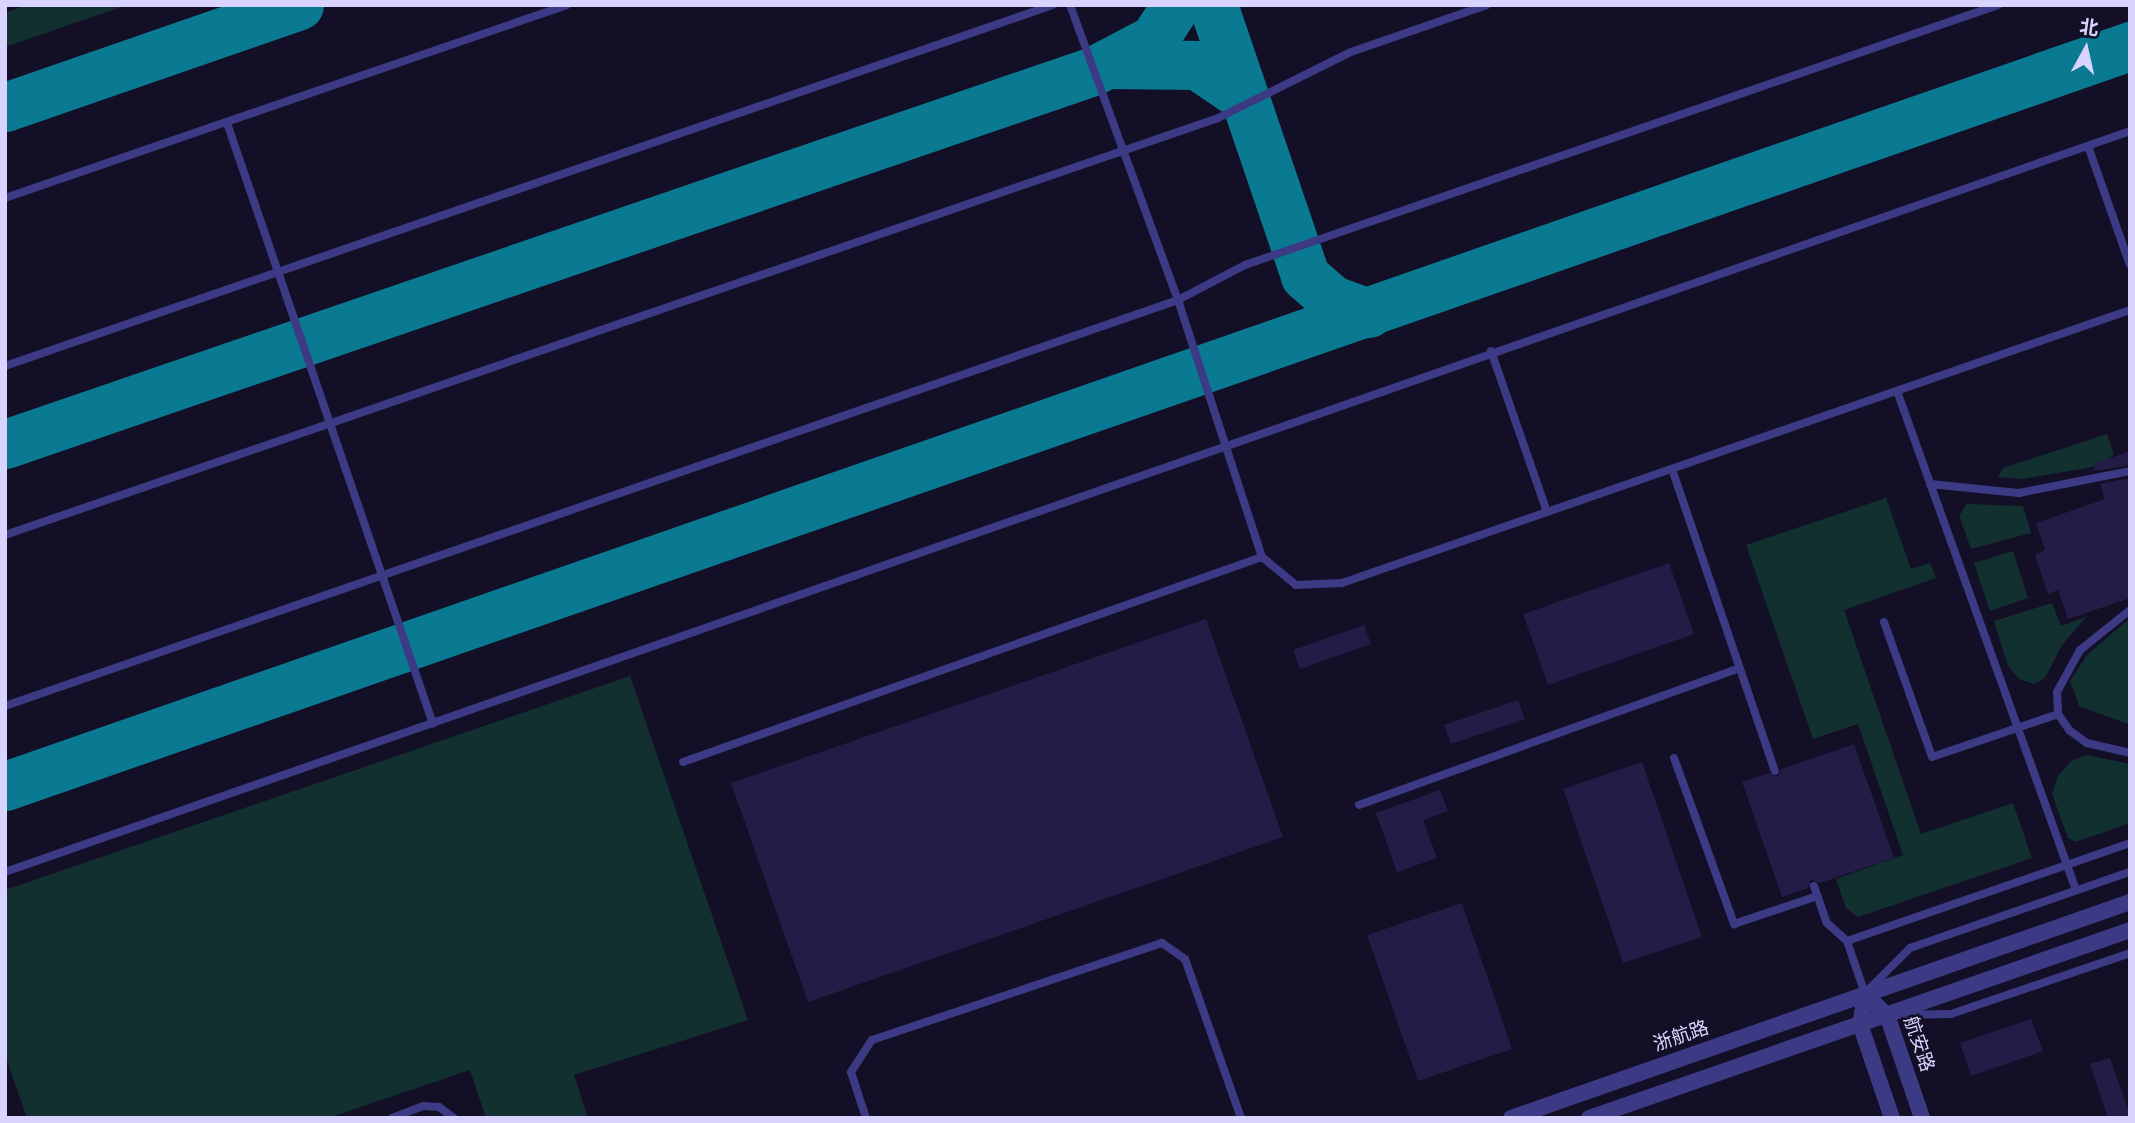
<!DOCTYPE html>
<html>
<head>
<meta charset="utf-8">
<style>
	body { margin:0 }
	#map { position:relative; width:2135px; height:1123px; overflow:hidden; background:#130f26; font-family:"Roboto Condensed","Noto Sans SC",sans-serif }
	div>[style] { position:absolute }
	.green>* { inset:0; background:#12302f }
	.taxiway>* { height:49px; margin:-24.5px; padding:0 24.5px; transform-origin:24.5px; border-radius:24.5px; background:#0a7a92 }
	.building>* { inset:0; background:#241b47 }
	.service>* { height:8px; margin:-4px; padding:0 4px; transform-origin:4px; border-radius:4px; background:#3d3a85 }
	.minor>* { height:16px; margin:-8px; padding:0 8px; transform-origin:8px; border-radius:8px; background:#3d3a85 }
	span { translate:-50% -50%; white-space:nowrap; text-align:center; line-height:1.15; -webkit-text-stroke:5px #130f26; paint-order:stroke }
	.street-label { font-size:19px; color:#d9d4ff }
	.frame { position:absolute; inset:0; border:7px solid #d9d4ff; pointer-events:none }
	.north { position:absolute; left:2051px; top:14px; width:70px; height:70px; -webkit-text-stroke:5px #130f26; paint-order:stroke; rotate:8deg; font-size:19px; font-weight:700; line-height:28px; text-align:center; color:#d9d4ff }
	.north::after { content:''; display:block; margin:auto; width:24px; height:32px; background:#d9d4ff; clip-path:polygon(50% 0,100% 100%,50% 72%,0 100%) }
</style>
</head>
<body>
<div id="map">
	<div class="green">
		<div style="clip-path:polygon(26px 5px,127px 5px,5px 47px,5px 13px)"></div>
		<div style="clip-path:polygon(2107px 434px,2114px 455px,2093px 467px,2022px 479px,1998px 477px,2003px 468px)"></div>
		<div style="clip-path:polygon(1886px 498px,1911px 569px,1930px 563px,1936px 578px,1844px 610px,1921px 834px,2013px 803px,2032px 858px,1858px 917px,1846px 908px,1836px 879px,1903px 855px,1858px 724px,1813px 739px,1746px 545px)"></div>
		<div style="clip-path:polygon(1967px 504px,2023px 506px,2031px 533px,1971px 549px,1959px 516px)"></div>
		<div style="clip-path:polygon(2013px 551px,2028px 598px,1990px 611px,1974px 563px)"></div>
		<div style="clip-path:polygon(2052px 603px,2061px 626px,2086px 617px,2062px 645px,2045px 678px,2034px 684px,2019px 679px,2008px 666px,1994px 621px)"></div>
		<div style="clip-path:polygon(2130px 618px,2130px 723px,2125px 723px,2079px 706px,2070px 681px,2087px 655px)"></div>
		<div style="clip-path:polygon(630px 676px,748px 1020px,574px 1075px,588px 1118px,486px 1118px,470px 1070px,328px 1118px,27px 1118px,5px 1055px,5px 890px)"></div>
		<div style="clip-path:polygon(2087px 755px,2130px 764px,2130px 823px,2076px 842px,2068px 838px,2052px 794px,2058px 776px,2071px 761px)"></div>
	</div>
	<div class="taxiway">
		<div style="left:1213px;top:5px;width:286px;rotate:71.2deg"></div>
		<div style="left:1305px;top:276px;width:37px;rotate:41deg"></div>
		<div style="left:1333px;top:300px;width:38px;rotate:20deg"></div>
		<div style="left:1111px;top:64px;width:86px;rotate:0.7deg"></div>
		<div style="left:1197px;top:65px;width:52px;rotate:34deg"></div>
		<div style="left:5px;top:107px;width:311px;rotate:-19.1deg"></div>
		<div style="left:5px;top:444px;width:1150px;rotate:-18.92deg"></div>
		<div style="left:1093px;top:71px;width:69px;rotate:-27.7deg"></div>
		<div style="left:1154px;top:39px;width:40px;rotate:-57.1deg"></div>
		<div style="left:5px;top:786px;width:2250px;rotate:-19.2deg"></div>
	</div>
	<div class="building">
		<div style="clip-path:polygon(2130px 451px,2130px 465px,2095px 471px,2093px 464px)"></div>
		<div style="clip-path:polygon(2130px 478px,2130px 598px,2068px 619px,2058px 590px,2048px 594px,2035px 555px,2045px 550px,2036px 523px,2105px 499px,2100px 484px)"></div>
		<div style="clip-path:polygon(1669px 563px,1694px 634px,1548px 685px,1523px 614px)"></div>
		<div style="clip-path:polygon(1206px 619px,1283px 837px,808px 1002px,731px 783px)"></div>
		<div style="clip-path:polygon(1364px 625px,1371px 644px,1300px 669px,1293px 650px)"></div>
		<div style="clip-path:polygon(1518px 700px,1525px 719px,1451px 744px,1444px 725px)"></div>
		<div style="clip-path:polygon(1854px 744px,1894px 858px,1820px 883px,1811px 880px,1808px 888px,1782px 897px,1742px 782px,1769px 773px,1778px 777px,1781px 769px)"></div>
		<div style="clip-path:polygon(1642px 762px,1702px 937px,1623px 963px,1563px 789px)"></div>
		<div style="clip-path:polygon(1440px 790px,1448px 811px,1423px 820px,1437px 858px,1397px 872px,1376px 813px)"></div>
		<div style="clip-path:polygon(1462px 903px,1512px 1049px,1418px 1081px,1367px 935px)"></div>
		<div style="clip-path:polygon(2031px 1019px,2043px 1051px,1971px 1076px,1960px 1043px)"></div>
		<div style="clip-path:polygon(2110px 1058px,2130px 1115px,2130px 1118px,2108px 1118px,2090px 1064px)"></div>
	</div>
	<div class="service">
		<div style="left:1070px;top:5px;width:314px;rotate:69.9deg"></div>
		<div style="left:1178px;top:300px;width:270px;rotate:71.9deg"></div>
		<div style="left:1262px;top:557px;width:44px;rotate:39.5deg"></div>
		<div style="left:1296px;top:585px;width:46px;rotate:-2.5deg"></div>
		<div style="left:1342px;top:583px;width:834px;rotate:-19.11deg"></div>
		<div style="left:227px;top:123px;width:635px;rotate:71.08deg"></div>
		<div style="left:2088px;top:146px;width:126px;rotate:70.6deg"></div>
		<div style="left:5px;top:198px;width:594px;rotate:-18.95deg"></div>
		<div style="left:1491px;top:351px;width:170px;rotate:70.8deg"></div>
		<div style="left:5px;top:366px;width:1108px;rotate:-19.01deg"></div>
		<div style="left:1897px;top:391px;width:530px;rotate:70.27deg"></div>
		<div style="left:1672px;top:469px;width:319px;rotate:71.2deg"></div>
		<div style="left:1930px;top:484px;width:89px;rotate:5.8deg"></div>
		<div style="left:2019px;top:493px;width:113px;rotate:-11.2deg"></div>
		<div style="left:5px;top:535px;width:1283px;rotate:-18.97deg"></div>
		<div style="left:1218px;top:118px;width:148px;rotate:-26.4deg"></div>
		<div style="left:1351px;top:52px;width:144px;rotate:-19.1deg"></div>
		<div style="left:2130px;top:610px;width:64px;rotate:141.3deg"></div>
		<div style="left:2080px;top:650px;width:48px;rotate:118.7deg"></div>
		<div style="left:2057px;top:692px;width:22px;rotate:87deg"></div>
		<div style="left:2058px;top:714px;width:19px;rotate:55deg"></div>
		<div style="left:2069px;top:730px;width:22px;rotate:36deg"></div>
		<div style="left:2087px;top:743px;width:44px;rotate:13.1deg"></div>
		<div style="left:1884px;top:622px;width:143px;rotate:70.4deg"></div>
		<div style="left:1932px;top:757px;width:133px;rotate:-18.8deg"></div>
		<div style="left:5px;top:706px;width:1241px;rotate:-19.09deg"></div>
		<div style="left:1178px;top:300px;width:76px;rotate:-27.6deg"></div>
		<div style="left:1245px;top:265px;width:797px;rotate:-19.05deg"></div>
		<div style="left:1674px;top:758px;width:177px;rotate:70.1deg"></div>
		<div style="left:1734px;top:924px;width:88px;rotate:-18.6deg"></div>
		<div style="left:683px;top:762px;width:614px;rotate:-19.5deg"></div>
		<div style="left:1359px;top:805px;width:404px;rotate:-19.8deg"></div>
		<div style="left:5px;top:872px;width:2250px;rotate:-19.22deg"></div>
		<div style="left:1814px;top:886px;width:39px;rotate:71deg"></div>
		<div style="left:1827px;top:923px;width:27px;rotate:42deg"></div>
		<div style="left:1847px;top:941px;width:56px;rotate:71.2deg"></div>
		<div style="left:1847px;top:941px;width:299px;rotate:-19.1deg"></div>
		<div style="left:1869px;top:989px;width:58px;rotate:-45deg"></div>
		<div style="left:1910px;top:948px;width:233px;rotate:-19.1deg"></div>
		<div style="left:1896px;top:1015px;width:55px;rotate:-1deg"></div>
		<div style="left:1951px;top:1014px;width:189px;rotate:-18.8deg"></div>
		<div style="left:392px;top:1118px;width:34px;rotate:-21deg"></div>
		<div style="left:424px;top:1106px;width:15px;rotate:4deg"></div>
		<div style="left:439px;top:1107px;width:19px;rotate:36deg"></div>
		<div style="left:866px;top:1118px;width:48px;rotate:-108.1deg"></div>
		<div style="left:851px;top:1072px;width:38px;rotate:-57deg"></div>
		<div style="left:872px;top:1040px;width:306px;rotate:-18.5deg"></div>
		<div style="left:1162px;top:943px;width:28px;rotate:35deg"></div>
		<div style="left:1185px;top:959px;width:169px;rotate:70.6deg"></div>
	</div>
	<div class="minor">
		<div style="left:1865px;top:994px;width:30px;rotate:44deg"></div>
		<div style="left:1887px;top:1015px;width:109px;rotate:71.2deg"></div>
		<div style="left:1865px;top:994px;width:30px;rotate:99deg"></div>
		<div style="left:1860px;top:1024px;width:99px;rotate:71.2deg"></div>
		<div style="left:1511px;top:1118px;width:656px;rotate:-19.24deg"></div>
		<div style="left:1589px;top:1118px;width:573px;rotate:-19.16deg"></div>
	</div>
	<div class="street-label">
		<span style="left:1681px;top:1036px;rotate:-19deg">浙航路</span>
		<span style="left:1919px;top:1044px;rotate:71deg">航安路</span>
	</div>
	<div class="frame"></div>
	<div class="north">北</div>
</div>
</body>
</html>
